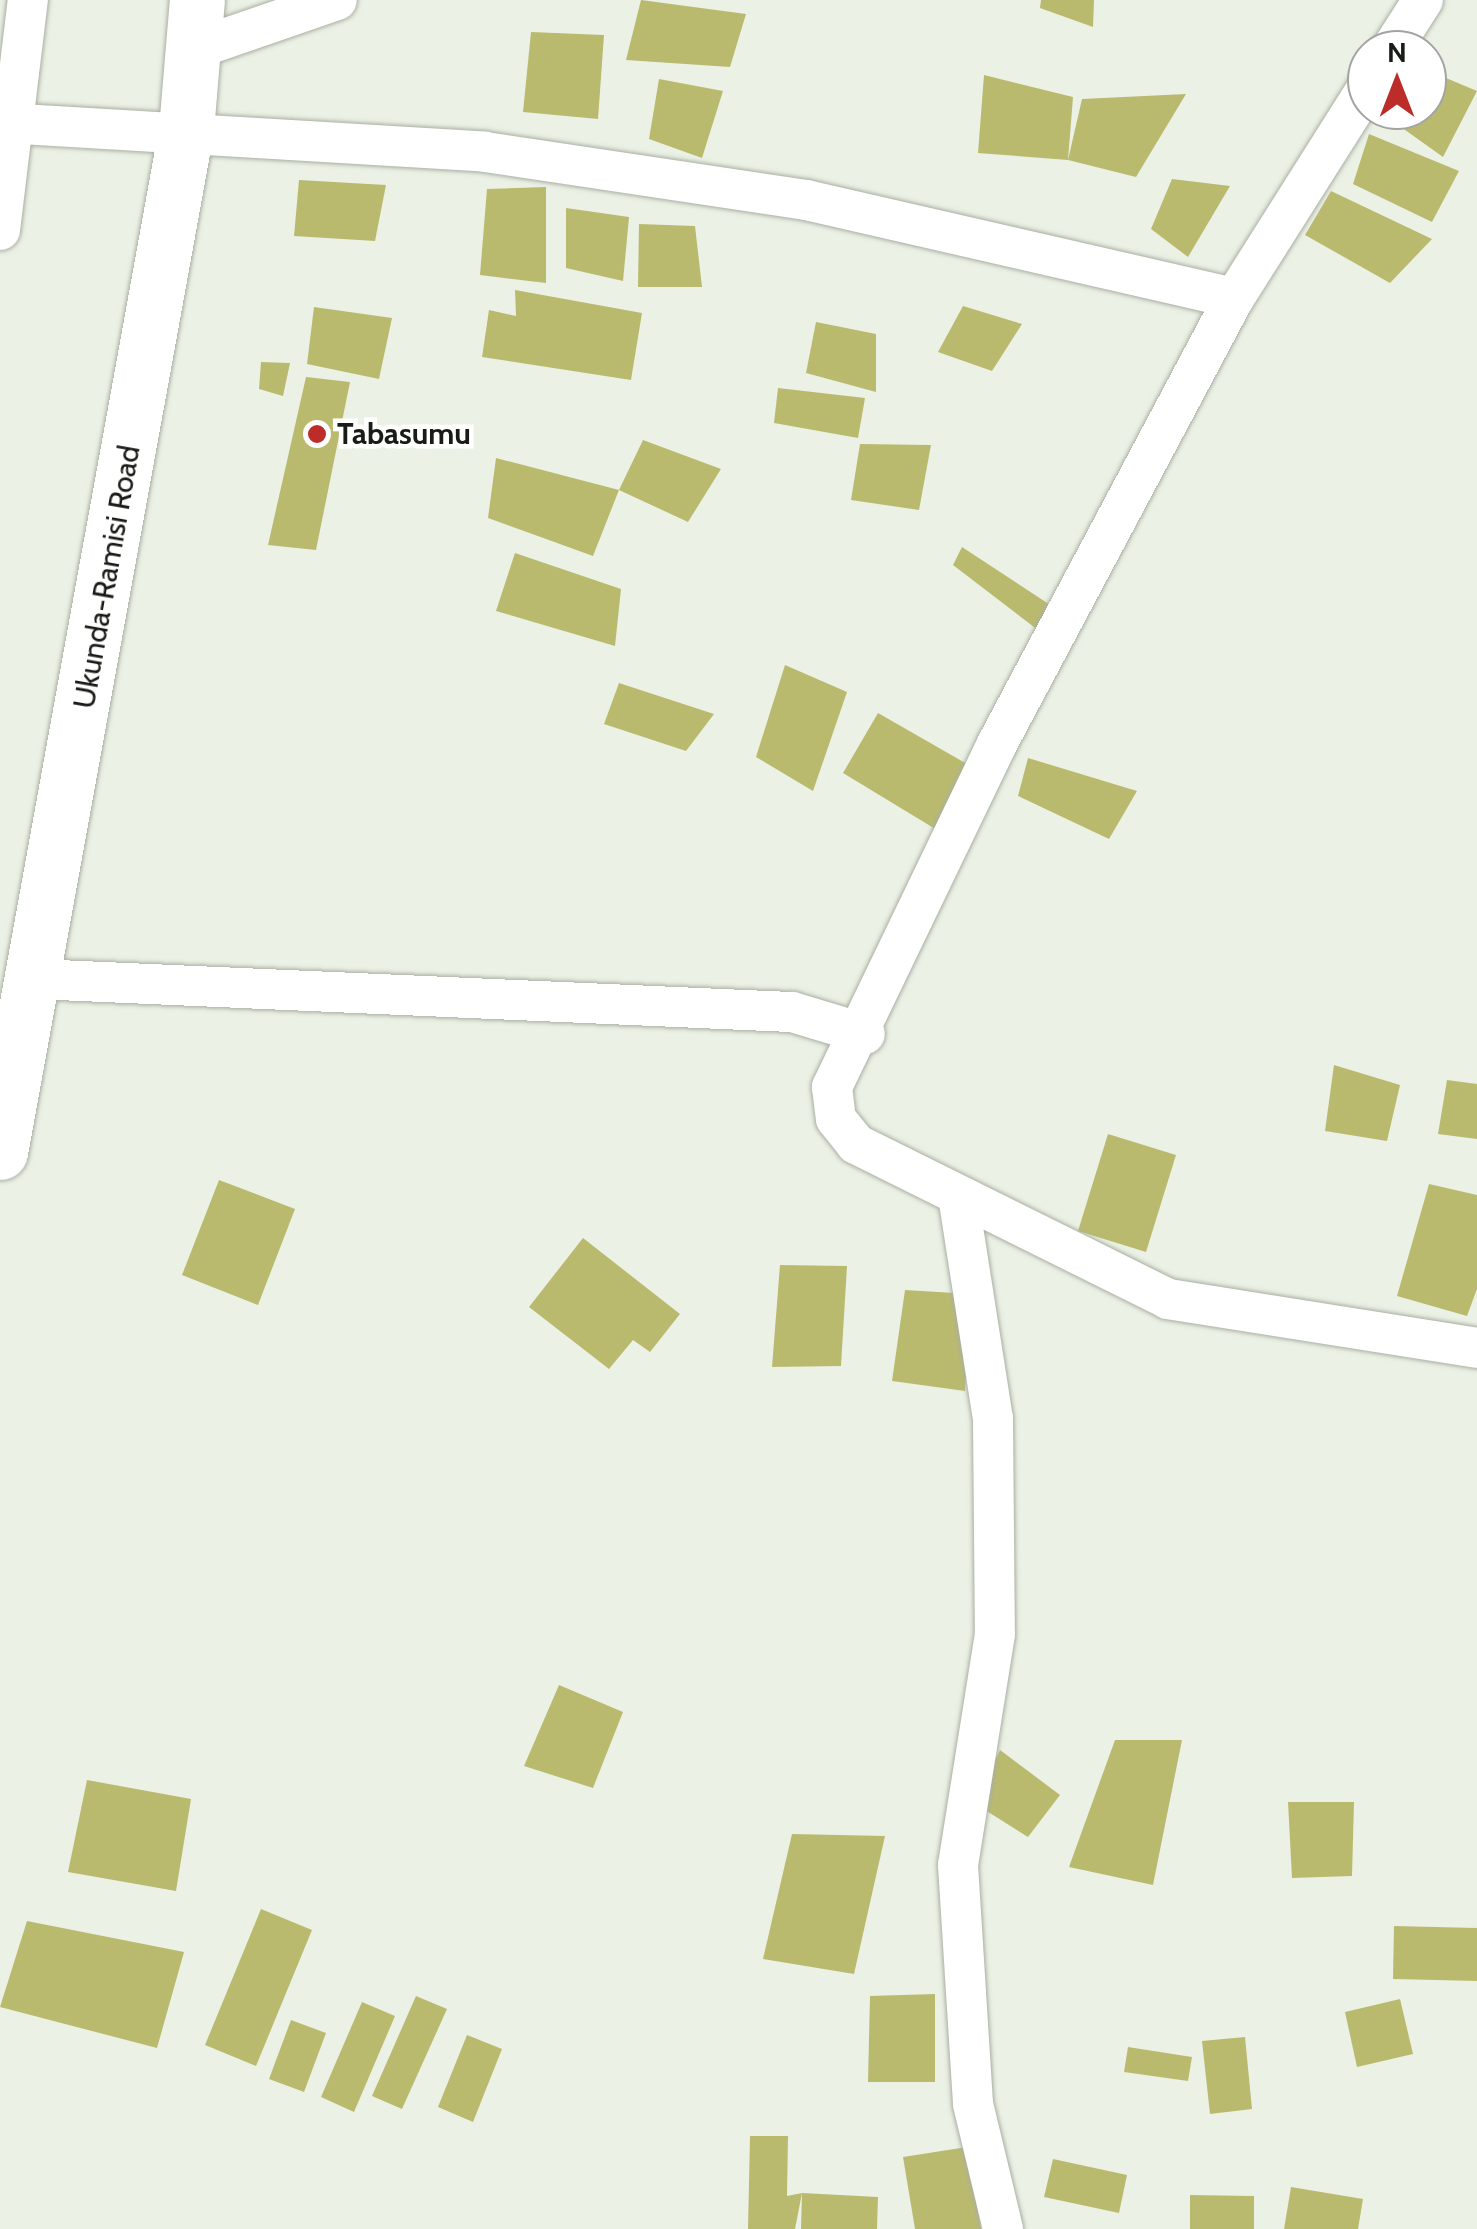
<!DOCTYPE html>
<html>
<head>
<meta charset="utf-8">
<style>
	body { margin:0 }
	#map { position:relative; width:1477px; height:2229px; overflow:hidden; background:#ebf2e5; font-family:Cabin,sans-serif }
	div>[style] { position:absolute }
	.building>* { inset:0; background:#baba6f }
	.roads { filter:drop-shadow(0 0 2px #a9afa3) drop-shadow(0 0 2px #a9afa3) }
	.minor>* { height:40px; margin:-20px; padding:0 20px; transform-origin:20px; border-radius:20px; background:#fff }
	.highway>* { height:55px; margin:-27.5px; padding:0 27.5px; transform-origin:27.5px; border-radius:27.5px; background:#fff }
	.dots>* { width:28px; height:28px; translate:-50% -50%; box-sizing:border-box; border:5px solid #fff; border-radius:50% }
	span { translate:-50% -50%; white-space:nowrap; text-align:center; line-height:1.15; -webkit-text-stroke:9px #fff; paint-order:stroke }
	.poi-label { font-size:30px; color:#181b16; font-weight:700 }
	.left { translate:0 -50%; text-align:left }
	.street-label { font-size:30px; color:#181b16 }
	.north { position:absolute; left:1347px; top:30px; width:100px; height:100px; box-sizing:border-box; background:#fff; border:2px solid #a3a4a2; border-radius:50%; rotate:0deg; font-size:28px; font-weight:700; line-height:40px; text-align:center; color:#181b16 }
	.north::after { content:''; display:block; margin:auto; width:35px; height:45px; background:#bc2d29; clip-path:polygon(50% 0,100% 100%,50% 72%,0 100%) }
</style>
</head>
<body>
<div id="map">
	<div class="building">
		<div style="clip-path:polygon(641px 0,746px 14px,730px 67px,626px 60px)"></div>
		<div style="clip-path:polygon(1041px 0,1094px 0,1093px 27px,1040px 8px)"></div>
		<div style="clip-path:polygon(531px 32px,604px 35px,598px 119px,523px 112px)"></div>
		<div style="clip-path:polygon(1427px 70px,1477px 91px,1443px 157px,1384px 115px,1427px 110px)"></div>
		<div style="clip-path:polygon(984px 75px,1073px 97px,1068px 160px,978px 153px)"></div>
		<div style="clip-path:polygon(659px 79px,723px 91px,702px 158px,649px 139px)"></div>
		<div style="clip-path:polygon(1186px 94px,1136px 177px,1068px 160px,1082px 99px)"></div>
		<div style="clip-path:polygon(1369px 134px,1459px 171px,1432px 222px,1353px 184px)"></div>
		<div style="clip-path:polygon(1172px 179px,1230px 186px,1188px 257px,1151px 229px)"></div>
		<div style="clip-path:polygon(299px 180px,386px 185px,375px 241px,294px 236px)"></div>
		<div style="clip-path:polygon(546px 187px,546px 283px,480px 275px,487px 189px)"></div>
		<div style="clip-path:polygon(1331px 191px,1432px 239px,1390px 283px,1305px 235px)"></div>
		<div style="clip-path:polygon(566px 208px,629px 217px,623px 281px,566px 268px)"></div>
		<div style="clip-path:polygon(639px 224px,695px 226px,702px 287px,638px 287px)"></div>
		<div style="clip-path:polygon(515px 290px,642px 313px,631px 380px,482px 357px,489px 310px,516px 316px)"></div>
		<div style="clip-path:polygon(963px 306px,1022px 324px,992px 371px,938px 352px)"></div>
		<div style="clip-path:polygon(314px 307px,392px 318px,379px 379px,307px 364px)"></div>
		<div style="clip-path:polygon(816px 322px,876px 334px,876px 392px,806px 373px)"></div>
		<div style="clip-path:polygon(261px 362px,290px 363px,283px 396px,259px 389px)"></div>
		<div style="clip-path:polygon(306px 377px,350px 382px,316px 550px,268px 545px)"></div>
		<div style="clip-path:polygon(778px 388px,865px 398px,858px 438px,774px 423px)"></div>
		<div style="clip-path:polygon(643px 440px,721px 469px,688px 522px,619px 490px,593px 556px,488px 518px,496px 458px,619px 490px)"></div>
		<div style="clip-path:polygon(860px 444px,931px 445px,919px 510px,851px 500px)"></div>
		<div style="clip-path:polygon(962px 547px,1064px 614px,1047px 637px,953px 565px)"></div>
		<div style="clip-path:polygon(515px 553px,621px 589px,615px 646px,496px 611px)"></div>
		<div style="clip-path:polygon(785px 665px,847px 692px,813px 791px,756px 757px)"></div>
		<div style="clip-path:polygon(619px 683px,714px 714px,686px 751px,604px 724px)"></div>
		<div style="clip-path:polygon(878px 713px,974px 768px,937px 830px,843px 773px)"></div>
		<div style="clip-path:polygon(1028px 758px,1137px 791px,1109px 839px,1018px 796px)"></div>
		<div style="clip-path:polygon(1334px 1065px,1400px 1085px,1387px 1141px,1325px 1131px)"></div>
		<div style="clip-path:polygon(1447px 1080px,1477px 1084px,1477px 1139px,1438px 1134px)"></div>
		<div style="clip-path:polygon(1108px 1134px,1176px 1155px,1146px 1252px,1078px 1231px)"></div>
		<div style="clip-path:polygon(219px 1180px,295px 1209px,258px 1305px,182px 1275px)"></div>
		<div style="clip-path:polygon(1429px 1184px,1477px 1195px,1477px 1289px,1467px 1316px,1397px 1296px)"></div>
		<div style="clip-path:polygon(583px 1238px,680px 1314px,650px 1352px,633px 1340px,609px 1369px,529px 1307px)"></div>
		<div style="clip-path:polygon(780px 1265px,847px 1266px,841px 1366px,772px 1367px)"></div>
		<div style="clip-path:polygon(905px 1290px,971px 1294px,965px 1391px,892px 1381px)"></div>
		<div style="clip-path:polygon(559px 1685px,623px 1712px,593px 1788px,524px 1766px)"></div>
		<div style="clip-path:polygon(1115px 1740px,1182px 1740px,1153px 1885px,1069px 1867px)"></div>
		<div style="clip-path:polygon(1000px 1750px,1060px 1795px,1028px 1837px,974px 1803px)"></div>
		<div style="clip-path:polygon(87px 1780px,191px 1799px,176px 1891px,68px 1872px)"></div>
		<div style="clip-path:polygon(1288px 1802px,1354px 1802px,1352px 1876px,1292px 1878px)"></div>
		<div style="clip-path:polygon(792px 1834px,885px 1836px,854px 1974px,763px 1959px)"></div>
		<div style="clip-path:polygon(261px 1909px,312px 1930px,256px 2066px,205px 2045px)"></div>
		<div style="clip-path:polygon(27px 1921px,184px 1952px,157px 2048px,0 2007px)"></div>
		<div style="clip-path:polygon(1394px 1926px,1477px 1928px,1477px 1981px,1393px 1979px)"></div>
		<div style="clip-path:polygon(935px 1994px,935px 2082px,868px 2082px,870px 1996px)"></div>
		<div style="clip-path:polygon(416px 1996px,447px 2009px,402px 2109px,372px 2096px)"></div>
		<div style="clip-path:polygon(1400px 1999px,1413px 2054px,1357px 2067px,1345px 2012px)"></div>
		<div style="clip-path:polygon(362px 2002px,395px 2016px,354px 2112px,321px 2097px)"></div>
		<div style="clip-path:polygon(291px 2020px,326px 2033px,304px 2092px,269px 2079px)"></div>
		<div style="clip-path:polygon(467px 2035px,502px 2049px,473px 2122px,438px 2107px)"></div>
		<div style="clip-path:polygon(1245px 2037px,1252px 2109px,1210px 2114px,1202px 2041px)"></div>
		<div style="clip-path:polygon(1128px 2047px,1192px 2057px,1188px 2081px,1124px 2072px)"></div>
		<div style="clip-path:polygon(750px 2136px,788px 2136px,787px 2196px,802px 2193px,878px 2197px,877px 2229px,801px 2229px,802px 2193px,795px 2229px,748px 2229px)"></div>
		<div style="clip-path:polygon(967px 2147px,981px 2229px,915px 2229px,903px 2157px)"></div>
		<div style="clip-path:polygon(1053px 2159px,1127px 2175px,1119px 2213px,1044px 2197px)"></div>
		<div style="clip-path:polygon(1291px 2187px,1363px 2199px,1358px 2229px,1284px 2229px)"></div>
		<div style="clip-path:polygon(1190px 2195px,1254px 2196px,1254px 2229px,1190px 2229px)"></div>
	</div>
	<div class="roads">
		<div class="minor">
			<div style="left:192px;top:50px;width:153px;rotate:-19deg"></div>
			<div style="left:1391px;top:50px;width:59px;rotate:-57.4deg"></div>
			<div style="left:1367px;top:88px;width:249px;rotate:122.3deg"></div>
			<div style="left:1234px;top:298px;width:505px;rotate:117.99deg"></div>
			<div style="left:997px;top:744px;width:381px;rotate:115.7deg"></div>
			<div style="left:832px;top:1087px;width:32px;rotate:83deg"></div>
			<div style="left:836px;top:1119px;width:32px;rotate:51deg"></div>
			<div style="left:856px;top:1144px;width:348px;rotate:26.4deg"></div>
			<div style="left:1168px;top:1299px;width:313px;rotate:9deg"></div>
			<div style="left:20px;top:124px;width:466px;rotate:3.4deg"></div>
			<div style="left:485px;top:152px;width:325px;rotate:8.5deg"></div>
			<div style="left:806px;top:200px;width:439px;rotate:12.9deg"></div>
			<div style="left:0;top:230px;width:232px;rotate:-83.1deg"></div>
			<div style="left:35px;top:979px;width:758px;rotate:2.5deg"></div>
			<div style="left:792px;top:1012px;width:76px;rotate:16.8deg"></div>
			<div style="left:959px;top:1202px;width:219px;rotate:81.1deg"></div>
			<div style="left:993px;top:1418px;width:216px;rotate:89.5deg"></div>
			<div style="left:995px;top:1634px;width:234px;rotate:99.1deg"></div>
			<div style="left:958px;top:1865px;width:239px;rotate:86.4deg"></div>
			<div style="left:973px;top:2104px;width:129px;rotate:76.5deg"></div>
		</div>
		<div class="highway">
			<div style="left:0;top:1152px;width:1039px;rotate:-79.69deg"></div>
			<div style="left:186px;top:130px;width:130px;rotate:-85.2deg"></div>
		</div>
	</div>
	<div class="dots">
		<div style="left:317px;top:434px;background:#bc2d29"></div>
	</div>
	<div class="poi-label">
		<span class="left" style="left:337px;top:434px">Tabasumu</span>
	</div>
	<div class="street-label">
		<span style="left:107px;top:577px;rotate:-80deg">Ukunda-Ramisi Road</span>
	</div>
	<div class="north">N</div>
</div>
</body>
</html>
